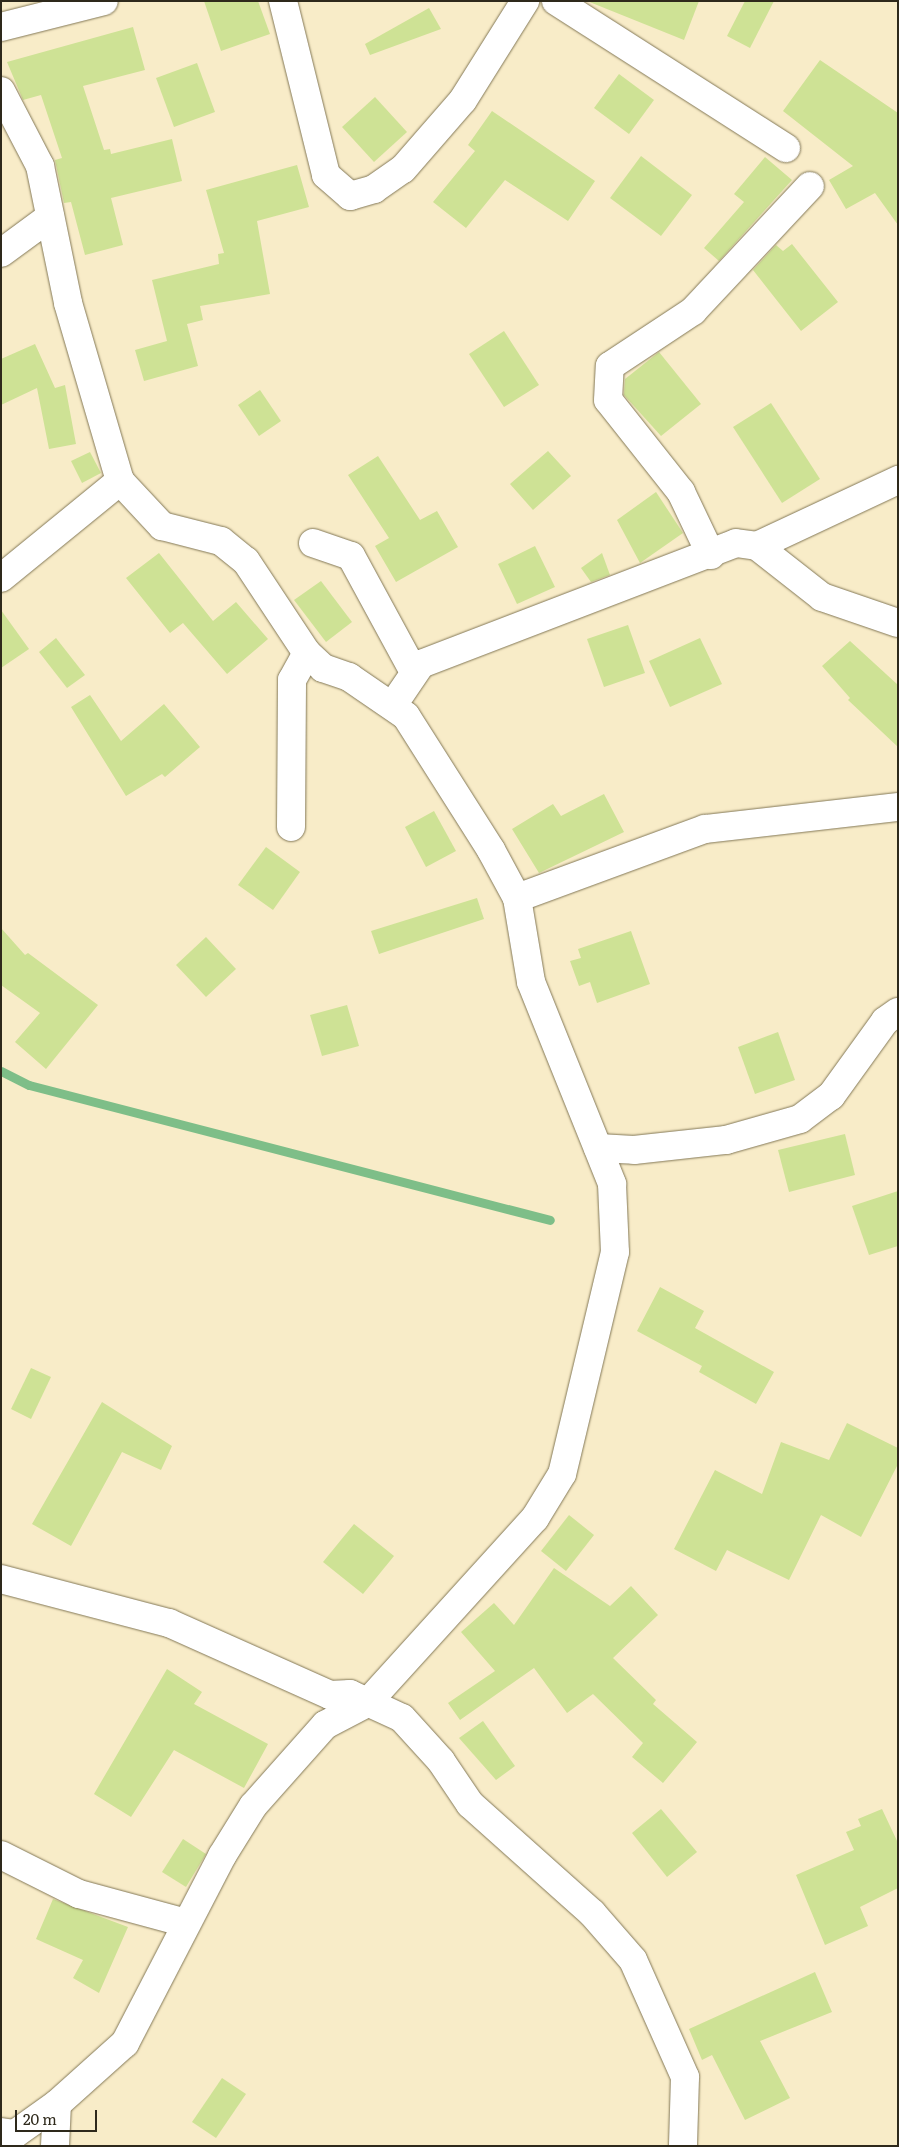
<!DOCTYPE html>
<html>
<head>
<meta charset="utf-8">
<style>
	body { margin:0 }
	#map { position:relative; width:899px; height:2147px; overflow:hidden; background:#f8ecc8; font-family:Literata,serif }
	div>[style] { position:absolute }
	.stream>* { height:9px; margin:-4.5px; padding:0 4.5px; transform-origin:4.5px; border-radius:4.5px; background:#7ebe88 }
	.building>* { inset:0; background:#cee295 }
	.roads { filter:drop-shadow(0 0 1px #837857) drop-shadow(0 0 1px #837857) }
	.minor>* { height:28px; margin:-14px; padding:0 14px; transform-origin:14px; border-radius:14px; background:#fff }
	span { translate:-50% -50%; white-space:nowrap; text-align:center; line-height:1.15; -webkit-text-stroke:4px #fff; paint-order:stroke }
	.frame { position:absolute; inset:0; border:2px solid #2e291b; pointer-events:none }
	.scale { position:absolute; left:15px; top:2110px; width:82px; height:22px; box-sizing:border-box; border:2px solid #2e291b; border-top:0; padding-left:6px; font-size:15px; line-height:18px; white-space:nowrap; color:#2e291b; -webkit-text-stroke:4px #fff; paint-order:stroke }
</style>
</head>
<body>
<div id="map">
	<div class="stream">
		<div style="left:1px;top:1071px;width:31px;rotate:27deg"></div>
		<div style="left:29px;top:1085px;width:538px;rotate:14.53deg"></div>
	</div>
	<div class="building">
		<div style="clip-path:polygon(204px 1px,258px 1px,270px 34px,221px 51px)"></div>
		<div style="clip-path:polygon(587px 1px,699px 1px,684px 40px)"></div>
		<div style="clip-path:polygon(745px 1px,774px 1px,750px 48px,727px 36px)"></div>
		<div style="clip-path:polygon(429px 8px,441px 29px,370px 55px,365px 44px)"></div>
		<div style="clip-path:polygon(133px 27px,145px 70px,83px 86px,104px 150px,110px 149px,111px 154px,172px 139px,182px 181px,111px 198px,123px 245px,85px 255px,71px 202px,64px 203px,55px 160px,62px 158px,41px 95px,23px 100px,7px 62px)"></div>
		<div style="clip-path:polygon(820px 60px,898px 113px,898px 225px,875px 193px,846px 209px,829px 180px,853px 166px,783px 111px)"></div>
		<div style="clip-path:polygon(197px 63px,215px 112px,174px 127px,156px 78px)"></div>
		<div style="clip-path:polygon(619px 74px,654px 100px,629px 134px,594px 108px)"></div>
		<div style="clip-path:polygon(375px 97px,407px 132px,374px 162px,342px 127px)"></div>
		<div style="clip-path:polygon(492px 111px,595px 181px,568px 221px,505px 180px,466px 228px,433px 202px,475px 151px,468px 145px)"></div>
		<div style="clip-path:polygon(641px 156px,692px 195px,661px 236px,610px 198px)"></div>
		<div style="clip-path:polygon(765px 157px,792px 180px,719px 261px,704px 248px,744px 202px,734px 194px)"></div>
		<div style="clip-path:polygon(297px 165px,309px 207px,257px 221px,270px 294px,200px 306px,203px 320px,187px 324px,198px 366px,144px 381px,135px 350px,167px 341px,152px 280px,219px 264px,218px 254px,224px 253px,206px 190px)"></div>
		<div style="clip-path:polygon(792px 244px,838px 302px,801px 331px,753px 270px,776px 245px,783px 251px)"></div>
		<div style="clip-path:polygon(504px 331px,539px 385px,504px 407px,469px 354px)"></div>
		<div style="clip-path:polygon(35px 344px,55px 388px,65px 385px,76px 444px,49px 449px,37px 388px,1px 405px,1px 359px)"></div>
		<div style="clip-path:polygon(659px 352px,701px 404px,661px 436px,624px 395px,625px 379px)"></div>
		<div style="clip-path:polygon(260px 390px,281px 421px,259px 436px,238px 405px)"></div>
		<div style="clip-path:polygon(771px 403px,820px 479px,782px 503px,733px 427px)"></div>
		<div style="clip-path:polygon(548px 451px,571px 476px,533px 510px,510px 484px)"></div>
		<div style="clip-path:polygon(90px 452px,101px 473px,82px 483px,71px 461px)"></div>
		<div style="clip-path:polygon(378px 456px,420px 520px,437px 511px,458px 547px,396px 582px,375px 546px,389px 538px,348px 475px)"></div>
		<div style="clip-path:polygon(656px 492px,683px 533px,640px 563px,617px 520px)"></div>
		<div style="clip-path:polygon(535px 546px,555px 587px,517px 604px,498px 564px)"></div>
		<div style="clip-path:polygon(159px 553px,213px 621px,236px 602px,268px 639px,227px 674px,183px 623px,170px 633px,126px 578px)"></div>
		<div style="clip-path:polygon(602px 553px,610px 575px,591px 582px,581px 568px)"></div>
		<div style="clip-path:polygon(321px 581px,352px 622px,326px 642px,294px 600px)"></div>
		<div style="clip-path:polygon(1px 610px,29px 649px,1px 668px)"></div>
		<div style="clip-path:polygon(628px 625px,645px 673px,604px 687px,587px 639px)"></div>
		<div style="clip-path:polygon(56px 638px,85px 675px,67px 688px,39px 652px)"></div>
		<div style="clip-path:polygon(700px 638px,722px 684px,670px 707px,649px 661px)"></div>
		<div style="clip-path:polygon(850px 641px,898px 685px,898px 747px,848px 700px,850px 698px,822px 666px)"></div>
		<div style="clip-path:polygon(90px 695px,121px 741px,164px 704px,200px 747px,165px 777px,162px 774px,126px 796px,71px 707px)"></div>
		<div style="clip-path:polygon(604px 794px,624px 832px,539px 873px,512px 829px,553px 804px,561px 816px)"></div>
		<div style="clip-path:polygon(434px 811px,456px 851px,426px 867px,405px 827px)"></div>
		<div style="clip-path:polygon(266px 847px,300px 872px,273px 910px,238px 885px)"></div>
		<div style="clip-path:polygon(477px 898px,484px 919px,379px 954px,371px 931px)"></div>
		<div style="clip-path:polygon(1px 928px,25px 955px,28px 953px,98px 1005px,46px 1069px,15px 1042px,40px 1013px,1px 985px)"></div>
		<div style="clip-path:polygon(631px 931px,650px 984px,597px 1003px,590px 982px,579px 986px,570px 961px,581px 958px,578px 949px)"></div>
		<div style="clip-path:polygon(206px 937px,236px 969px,206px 997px,176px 965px)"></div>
		<div style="clip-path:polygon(347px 1005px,359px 1046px,322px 1056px,310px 1015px)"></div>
		<div style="clip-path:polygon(778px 1032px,795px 1080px,755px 1094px,738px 1047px)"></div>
		<div style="clip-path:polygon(845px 1134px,855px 1175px,789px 1192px,778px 1150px)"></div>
		<div style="clip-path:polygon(898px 1191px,898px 1246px,869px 1255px,852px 1206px)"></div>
		<div style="clip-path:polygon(660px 1287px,704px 1311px,695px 1328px,774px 1372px,756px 1404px,699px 1372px,702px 1366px,637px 1331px)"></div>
		<div style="clip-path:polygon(31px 1368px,51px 1377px,31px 1419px,11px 1409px)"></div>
		<div style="clip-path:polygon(102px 1402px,172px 1446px,161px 1470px,122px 1452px,71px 1546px,32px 1524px)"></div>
		<div style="clip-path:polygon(847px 1423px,898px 1448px,898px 1464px,861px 1537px,821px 1515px,789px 1580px,727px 1550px,716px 1571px,674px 1549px,715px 1470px,762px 1494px,781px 1442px,829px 1460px)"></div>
		<div style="clip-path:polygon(569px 1515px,594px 1535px,566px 1571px,541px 1551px)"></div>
		<div style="clip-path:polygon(354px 1524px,394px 1556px,363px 1594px,323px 1562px)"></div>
		<div style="clip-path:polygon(554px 1568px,610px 1606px,631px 1586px,658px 1615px,613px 1658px,656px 1700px,653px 1704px,697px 1742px,663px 1783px,632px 1757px,643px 1743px,593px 1694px,567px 1713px,534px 1668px,460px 1720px,448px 1703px,495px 1671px,461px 1632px,494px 1603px,514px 1625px)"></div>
		<div style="clip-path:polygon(167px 1669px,202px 1692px,194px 1704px,268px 1744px,244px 1788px,174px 1750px,131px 1817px,94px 1794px)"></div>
		<div style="clip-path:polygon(483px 1721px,515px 1766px,496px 1780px,459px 1738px)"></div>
		<div style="clip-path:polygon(661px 1809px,697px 1852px,667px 1877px,632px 1833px)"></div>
		<div style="clip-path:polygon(882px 1809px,898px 1843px,898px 1888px,860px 1907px,868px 1926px,825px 1945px,796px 1875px,854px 1850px,846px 1832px,861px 1826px,858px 1819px)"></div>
		<div style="clip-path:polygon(183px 1839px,206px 1854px,186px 1887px,162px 1872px)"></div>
		<div style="clip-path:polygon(53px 1899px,128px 1927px,99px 1993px,73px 1978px,83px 1960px,36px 1939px)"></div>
		<div style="clip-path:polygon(815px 1972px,832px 2012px,760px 2041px,790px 2098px,745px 2120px,712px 2055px,702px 2060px,689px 2029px)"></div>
		<div style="clip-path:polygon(222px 2078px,246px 2094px,216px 2138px,192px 2122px)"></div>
	</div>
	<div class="roads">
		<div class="minor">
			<div style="left:283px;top:1px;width:179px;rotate:76.1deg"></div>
			<div style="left:326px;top:175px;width:32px;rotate:41deg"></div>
			<div style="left:350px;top:196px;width:25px;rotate:-16deg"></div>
			<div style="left:374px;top:189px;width:35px;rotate:-35deg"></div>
			<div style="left:403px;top:169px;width:91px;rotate:-49deg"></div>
			<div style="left:463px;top:100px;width:117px;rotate:-57.9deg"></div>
			<div style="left:556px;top:1px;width:273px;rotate:32.6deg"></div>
			<div style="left:1px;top:27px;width:106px;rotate:-14.2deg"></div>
			<div style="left:1px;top:91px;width:85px;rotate:62.5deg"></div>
			<div style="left:40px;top:166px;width:140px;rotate:78.4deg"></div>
			<div style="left:68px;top:303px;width:185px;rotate:73.7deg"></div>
			<div style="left:120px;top:481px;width:62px;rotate:47deg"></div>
			<div style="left:162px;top:526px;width:61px;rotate:14.3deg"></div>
			<div style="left:221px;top:541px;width:32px;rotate:39deg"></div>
			<div style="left:246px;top:561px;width:110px;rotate:56.5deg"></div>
			<div style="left:307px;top:653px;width:22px;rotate:43deg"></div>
			<div style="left:323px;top:668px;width:28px;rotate:19deg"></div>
			<div style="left:349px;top:677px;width:69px;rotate:34.4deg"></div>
			<div style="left:406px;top:716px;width:159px;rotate:57.6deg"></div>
			<div style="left:491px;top:850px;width:55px;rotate:61.6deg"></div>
			<div style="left:517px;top:898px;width:85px;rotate:80.5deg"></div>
			<div style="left:531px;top:982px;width:218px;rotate:68.1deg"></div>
			<div style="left:612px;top:1184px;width:68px;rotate:87.5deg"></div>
			<div style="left:615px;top:1252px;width:228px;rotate:103.4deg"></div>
			<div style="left:562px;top:1474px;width:52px;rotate:121.5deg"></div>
			<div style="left:535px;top:1518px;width:250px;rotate:132.2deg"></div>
			<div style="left:367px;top:1703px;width:47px;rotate:152.4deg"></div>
			<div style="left:325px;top:1725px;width:108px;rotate:131.6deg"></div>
			<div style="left:253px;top:1806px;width:59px;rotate:121.8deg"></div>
			<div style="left:222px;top:1856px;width:211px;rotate:117.4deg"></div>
			<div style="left:125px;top:2043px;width:91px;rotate:138.1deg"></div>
			<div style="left:57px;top:2104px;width:52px;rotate:144.5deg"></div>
			<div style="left:15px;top:2134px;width:14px;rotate:-172deg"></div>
			<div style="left:1px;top:253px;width:61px;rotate:-36.3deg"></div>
			<div style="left:313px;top:543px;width:40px;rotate:18.9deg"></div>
			<div style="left:351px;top:556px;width:132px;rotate:61.5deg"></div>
			<div style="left:757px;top:546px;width:156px;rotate:-25.1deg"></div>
			<div style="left:711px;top:555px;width:70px;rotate:-115.5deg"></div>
			<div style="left:681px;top:492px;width:117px;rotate:-128.4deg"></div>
			<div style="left:608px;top:400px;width:34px;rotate:-87deg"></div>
			<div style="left:610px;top:366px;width:100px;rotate:-33.5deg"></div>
			<div style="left:693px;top:311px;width:171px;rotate:-46.9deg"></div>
			<div style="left:1px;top:578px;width:154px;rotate:-39.2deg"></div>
			<div style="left:393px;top:705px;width:50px;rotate:-55.7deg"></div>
			<div style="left:421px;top:664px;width:337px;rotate:-21deg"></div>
			<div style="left:736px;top:543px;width:21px;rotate:8deg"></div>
			<div style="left:757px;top:546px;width:83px;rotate:38.1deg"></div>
			<div style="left:822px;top:597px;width:80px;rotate:18.9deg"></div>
			<div style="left:291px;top:827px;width:147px;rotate:-89.6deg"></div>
			<div style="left:292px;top:680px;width:31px;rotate:-61deg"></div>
			<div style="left:517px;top:898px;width:200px;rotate:-20.2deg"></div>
			<div style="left:705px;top:829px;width:194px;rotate:-6.5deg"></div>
			<div style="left:598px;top:1148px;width:36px;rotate:3deg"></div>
			<div style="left:634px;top:1150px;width:93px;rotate:-6.2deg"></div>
			<div style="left:726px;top:1140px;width:77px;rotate:-15.8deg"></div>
			<div style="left:800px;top:1119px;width:39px;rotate:-37deg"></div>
			<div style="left:831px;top:1096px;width:92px;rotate:-54.2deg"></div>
			<div style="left:885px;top:1021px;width:16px;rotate:-35deg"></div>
			<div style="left:1px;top:1579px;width:174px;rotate:14.7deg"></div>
			<div style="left:169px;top:1623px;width:176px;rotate:24.1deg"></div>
			<div style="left:330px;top:1695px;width:20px;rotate:-3deg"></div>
			<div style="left:350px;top:1694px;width:57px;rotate:24.8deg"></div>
			<div style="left:402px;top:1718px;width:58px;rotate:47.8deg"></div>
			<div style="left:441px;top:1761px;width:52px;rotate:56deg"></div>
			<div style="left:470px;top:1804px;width:164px;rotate:41.8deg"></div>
			<div style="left:592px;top:1913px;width:62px;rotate:48.9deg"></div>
			<div style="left:633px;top:1960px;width:128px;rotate:66deg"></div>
			<div style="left:685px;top:2077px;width:69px;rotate:91.7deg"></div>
			<div style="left:1px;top:1855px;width:87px;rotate:26.6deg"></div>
			<div style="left:79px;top:1894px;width:111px;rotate:15.2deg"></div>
			<div style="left:55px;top:2146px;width:42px;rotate:-87.3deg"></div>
		</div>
	</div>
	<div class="frame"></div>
	<div class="scale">20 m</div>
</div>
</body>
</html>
